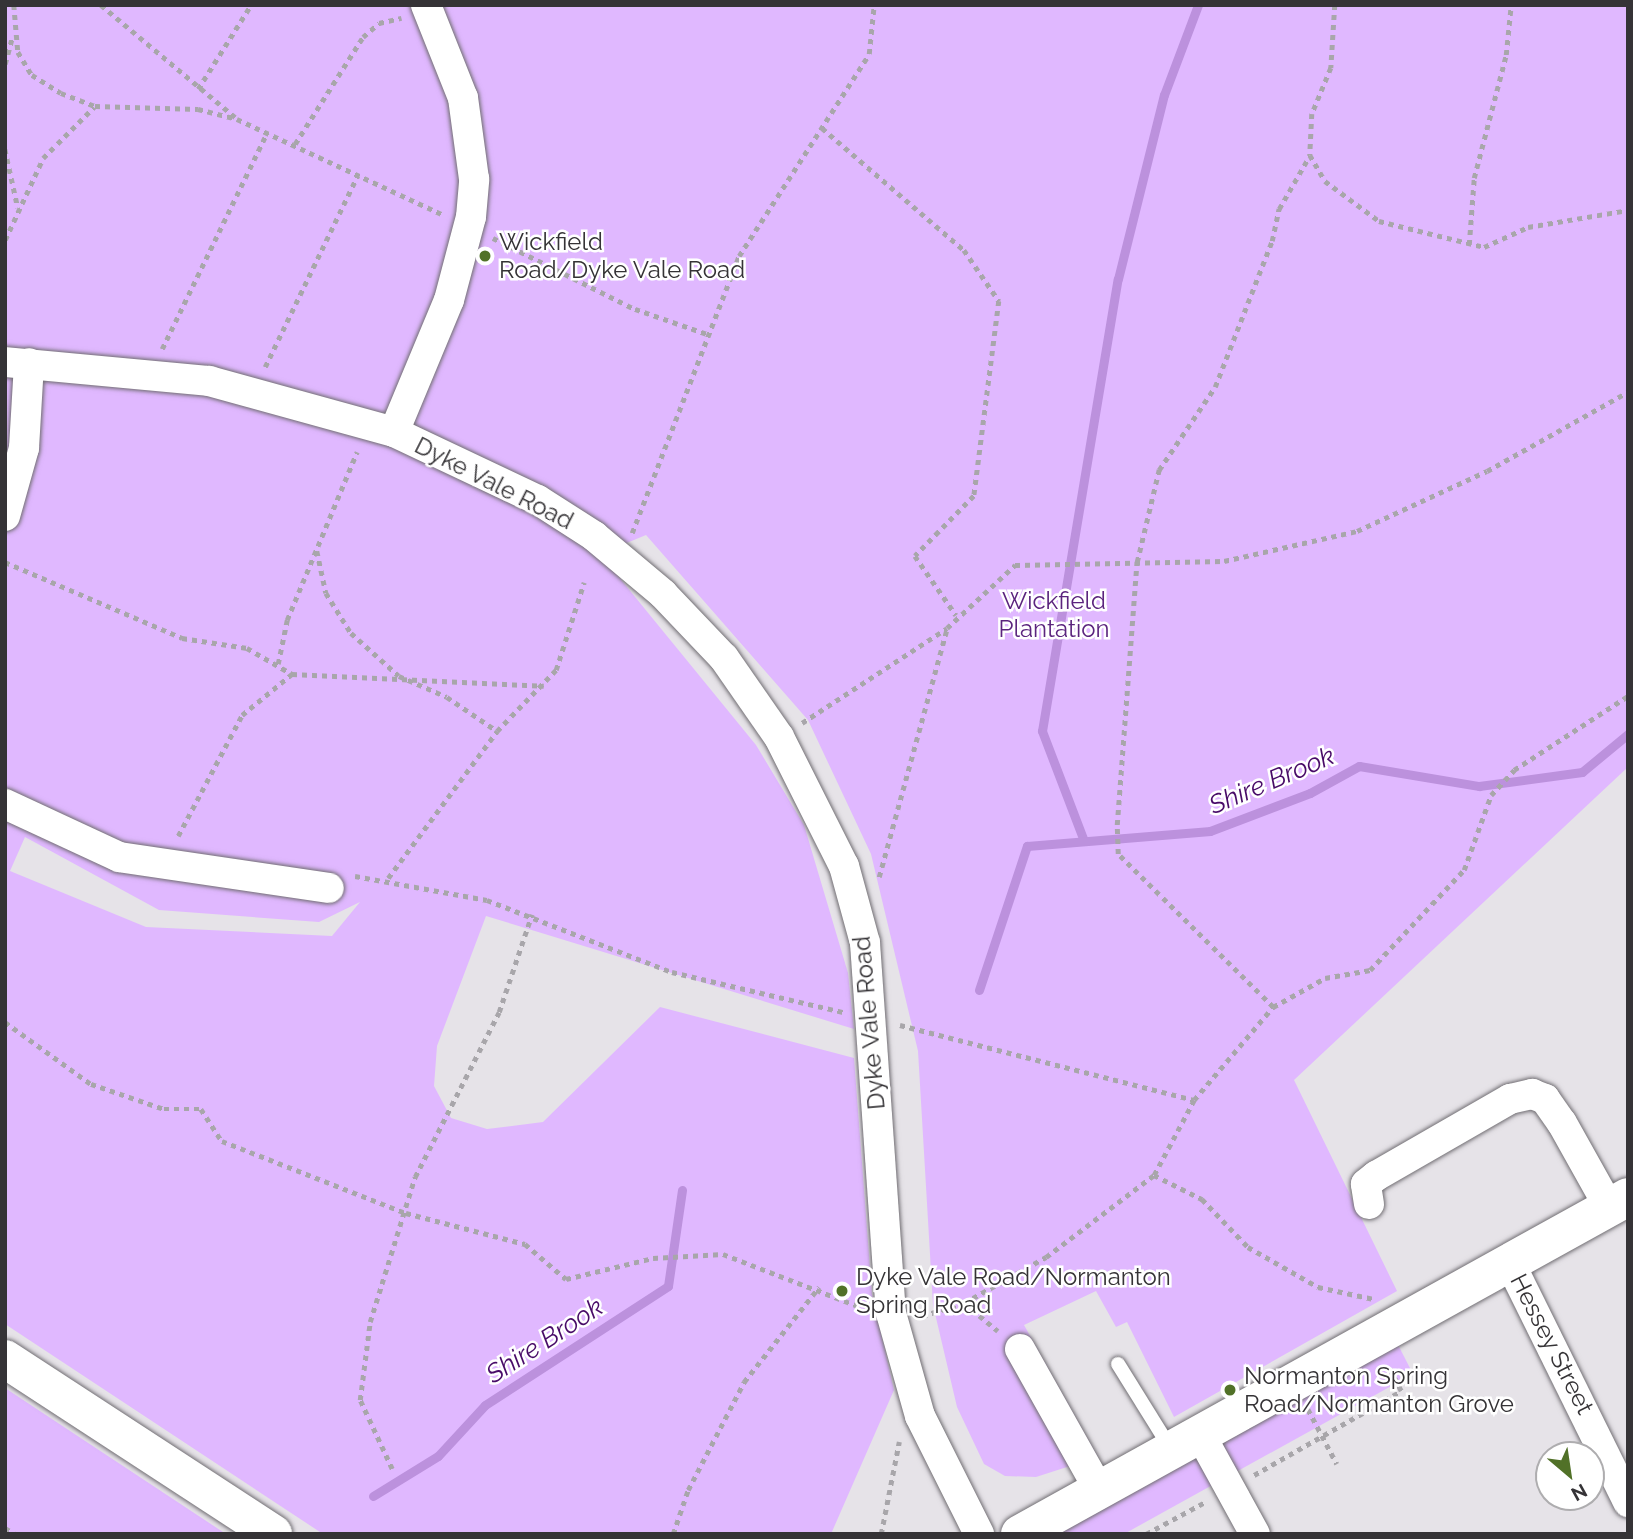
<!DOCTYPE html>
<html>
<head>
<meta charset="utf-8">
<style>
	body { margin:0 }
	#map { position:relative; width:1633px; height:1539px; overflow:hidden; background:#e6e3e8; font-family:Raleway,sans-serif }
	div>[style] { position:absolute }
	.green>* { inset:0; background:#e0b8ff }
	.stream>* { height:9px; margin:-4.5px; padding:0 4.5px; transform-origin:4.5px; border-radius:4.5px; background:#bc91dd }
	.path>* { height:4.5px; margin-top:-2.25px; transform-origin:0; background:repeating-linear-gradient(90deg,#a8a6aa 0 5px,transparent 0 10px) }
	.roads { filter:drop-shadow(0 0 2px #716e73) drop-shadow(0 0 2px #716e73) }
	.lane>* { height:14px; margin:-7px; padding:0 7px; transform-origin:7px; border-radius:7px; background:#fff }
	.street>* { height:30px; margin:-15px; padding:0 15px; transform-origin:15px; border-radius:15px; background:#fff }
	.secondary>* { height:38px; margin:-19px; padding:0 19px; transform-origin:19px; border-radius:19px; background:#fff }
	.highway>* { height:38px; margin:-19px; padding:0 19px; transform-origin:19px; border-radius:19px; background:#fff }
	.dots>* { width:19px; height:19px; translate:-50% -50%; box-sizing:border-box; border:4px solid #fff; border-radius:50% }
	span { translate:-50% -50%; white-space:nowrap; text-align:center; line-height:1.15; -webkit-text-stroke:5px #fff; paint-order:stroke }
	.poi-label { font-size:24px; color:#353336 }
	.left { translate:0 -50%; text-align:left }
	.street-label { font-size:24px; color:#353336 }
	.park-label { font-size:24px; color:#5b247e }
	.water-label { font-size:26px; color:#480b68; font-style:italic }
	.frame { position:absolute; inset:0; border:7px solid #353336; pointer-events:none }
	.north { position:absolute; left:1535px; top:1441px; width:70px; height:70px; box-sizing:border-box; background:#fff; border:2px solid #aeadaf; border-radius:50%; rotate:151deg; font-size:19px; font-weight:700; line-height:28px; text-align:center; color:#353336 }
	.north::after { content:''; display:block; margin:auto; width:24px; height:32px; background:#517128; clip-path:polygon(50% 0,100% 100%,50% 72%,0 100%) }
</style>
</head>
<body>
<div id="map">
	<div class="green">
		<div style="clip-path:polygon(evenodd,5px 5px,1628px 5px,1628px 767px,1294px 1080px,1397px 1291px,1174px 1417px,1127px 1322px,1116px 1327px,1096px 1291px,1024px 1325px,1098px 1457px,1036px 1477px,1005px 1476px,984px 1464px,957px 1407px,933px 1305px,918px 1051px,871px 854px,808px 720px,646px 535px,600px 554px,756px 745px,804px 825px,848px 973px,854px 1029px,486px 916px,437px 1046px,434px 1086px,451px 1118px,487px 1129px,543px 1122px,660px 1007px,854px 1058px,872px 1294px,894px 1390px,831px 1534px,323px 1534px,5px 1324px,5px 5px,25px 837px,159px 910px,319px 922px,360px 902px,332px 936px,146px 927px,10px 871px,25px 837px)"></div>
		<div style="clip-path:polygon(1393px 1335px,1413px 1374px,1124px 1534px,1046px 1534px)"></div>
		<div style="clip-path:polygon(5px 1388px,223px 1532px,227px 1534px,5px 1534px)"></div>
	</div>
	<div class="stream">
		<div style="left:1084px;top:841px;width:118px;rotate:-110.9deg"></div>
		<div style="left:1042px;top:731px;width:458px;rotate:-80.5deg"></div>
		<div style="left:1118px;top:279px;width:190px;rotate:-76deg"></div>
		<div style="left:1164px;top:95px;width:96px;rotate:-69.3deg"></div>
		<div style="left:979px;top:990px;width:152px;rotate:-71.6deg"></div>
		<div style="left:1027px;top:846px;width:184px;rotate:-4.7deg"></div>
		<div style="left:1210px;top:831px;width:107px;rotate:-20.8deg"></div>
		<div style="left:1310px;top:793px;width:56px;rotate:-28.9deg"></div>
		<div style="left:1359px;top:766px;width:122px;rotate:9.5deg"></div>
		<div style="left:1479px;top:786px;width:104px;rotate:-7.7deg"></div>
		<div style="left:1582px;top:772px;width:60px;rotate:-39.6deg"></div>
		<div style="left:373px;top:1496px;width:76px;rotate:-31.6deg"></div>
		<div style="left:438px;top:1456px;width:69px;rotate:-47.3deg"></div>
		<div style="left:485px;top:1405px;width:218px;rotate:-33deg"></div>
		<div style="left:668px;top:1286px;width:97px;rotate:-81.7deg"></div>
	</div>
	<div class="path">
		<div style="left:14px;top:5px;width:47px;rotate:85.1deg"></div>
		<div style="left:18px;top:52px;width:27px;rotate:59deg"></div>
		<div style="left:32px;top:75px;width:34px;rotate:32deg"></div>
		<div style="left:61px;top:93px;width:36px;rotate:21deg"></div>
		<div style="left:95px;top:106px;width:103px;rotate:1.7deg"></div>
		<div style="left:198px;top:109px;width:40px;rotate:14.4deg"></div>
		<div style="left:237px;top:119px;width:228px;rotate:24.9deg"></div>
		<div style="left:101px;top:5px;width:175px;rotate:39.9deg"></div>
		<div style="left:1335px;top:5px;width:63px;rotate:93.6deg"></div>
		<div style="left:1331px;top:68px;width:50px;rotate:112.4deg"></div>
		<div style="left:1312px;top:114px;width:41px;rotate:92.8deg"></div>
		<div style="left:1310px;top:155px;width:30px;rotate:60deg"></div>
		<div style="left:1325px;top:181px;width:67px;rotate:36.5deg"></div>
		<div style="left:1379px;top:221px;width:108px;rotate:13.9deg"></div>
		<div style="left:1484px;top:247px;width:48px;rotate:-24.4deg"></div>
		<div style="left:1528px;top:227px;width:101px;rotate:-9.6deg"></div>
		<div style="left:5px;top:64px;width:28px;rotate:-75deg"></div>
		<div style="left:198px;top:89px;width:99px;rotate:-57.8deg"></div>
		<div style="left:822px;top:128px;width:187px;rotate:40.7deg"></div>
		<div style="left:964px;top:250px;width:62px;rotate:55.5deg"></div>
		<div style="left:999px;top:301px;width:197px;rotate:97.3deg"></div>
		<div style="left:974px;top:496px;width:84px;rotate:134.5deg"></div>
		<div style="left:915px;top:556px;width:72px;rotate:55.2deg"></div>
		<div style="left:295px;top:144px;width:127px;rotate:-57.6deg"></div>
		<div style="left:363px;top:37px;width:21px;rotate:-41deg"></div>
		<div style="left:379px;top:23px;width:23px;rotate:-13deg"></div>
		<div style="left:5px;top:149px;width:60px;rotate:77.6deg"></div>
		<div style="left:493px;top:238px;width:159px;rotate:26.6deg"></div>
		<div style="left:635px;top:309px;width:76px;rotate:19.1deg"></div>
		<div style="left:5px;top:240px;width:90px;rotate:-65.1deg"></div>
		<div style="left:43px;top:158px;width:72px;rotate:-45deg"></div>
		<div style="left:1469px;top:245px;width:67px;rotate:-85.7deg"></div>
		<div style="left:1474px;top:178px;width:127px;rotate:-75.4deg"></div>
		<div style="left:1506px;top:55px;width:50px;rotate:-84.3deg"></div>
		<div style="left:162px;top:349px;width:240px;rotate:-64.1deg"></div>
		<div style="left:265px;top:367px;width:213px;rotate:-64.2deg"></div>
		<div style="left:632px;top:533px;width:297px;rotate:-68.9deg"></div>
		<div style="left:739px;top:256px;width:240px;rotate:-57.2deg"></div>
		<div style="left:869px;top:54px;width:49px;rotate:-84.2deg"></div>
		<div style="left:317px;top:551px;width:43px;rotate:77.9deg"></div>
		<div style="left:326px;top:593px;width:47px;rotate:58deg"></div>
		<div style="left:351px;top:633px;width:64px;rotate:41.9deg"></div>
		<div style="left:399px;top:676px;width:52px;rotate:23.6deg"></div>
		<div style="left:447px;top:697px;width:60px;rotate:34.2deg"></div>
		<div style="left:5px;top:562px;width:193px;rotate:23.2deg"></div>
		<div style="left:182px;top:638px;width:66px;rotate:8.7deg"></div>
		<div style="left:247px;top:648px;width:52px;rotate:30deg"></div>
		<div style="left:292px;top:674px;width:252px;rotate:2.7deg"></div>
		<div style="left:278px;top:664px;width:45px;rotate:-78.4deg"></div>
		<div style="left:287px;top:620px;width:182px;rotate:-67.4deg"></div>
		<div style="left:802px;top:723px;width:173px;rotate:-33.2deg"></div>
		<div style="left:947px;top:628px;width:93px;rotate:-42.8deg"></div>
		<div style="left:1015px;top:565px;width:209px;rotate:-1.1deg"></div>
		<div style="left:1224px;top:561px;width:136px;rotate:-12.7deg"></div>
		<div style="left:1357px;top:531px;width:143px;rotate:-24.8deg"></div>
		<div style="left:1487px;top:471px;width:162px;rotate:-29.3deg"></div>
		<div style="left:178px;top:836px;width:137px;rotate:-62.1deg"></div>
		<div style="left:242px;top:715px;width:65px;rotate:-39.4deg"></div>
		<div style="left:355px;top:876px;width:134px;rotate:10.3deg"></div>
		<div style="left:487px;top:900px;width:199px;rotate:21.3deg"></div>
		<div style="left:672px;top:972px;width:176px;rotate:13.2deg"></div>
		<div style="left:879px;top:877px;width:257px;rotate:-74.7deg"></div>
		<div style="left:388px;top:878px;width:183px;rotate:-53.4deg"></div>
		<div style="left:497px;top:731px;width:85px;rotate:-46deg"></div>
		<div style="left:556px;top:670px;width:92px;rotate:-72.3deg"></div>
		<div style="left:1273px;top:1007px;width:218px;rotate:-135.4deg"></div>
		<div style="left:1118px;top:854px;width:29px;rotate:-92deg"></div>
		<div style="left:1117px;top:825px;width:264px;rotate:-85.7deg"></div>
		<div style="left:1137px;top:562px;width:95px;rotate:-76.6deg"></div>
		<div style="left:1159px;top:470px;width:100px;rotate:-56deg"></div>
		<div style="left:1215px;top:387px;width:157px;rotate:-68.7deg"></div>
		<div style="left:1272px;top:241px;width:33px;rotate:-78deg"></div>
		<div style="left:1279px;top:209px;width:62px;rotate:-60.1deg"></div>
		<div style="left:5px;top:1022px;width:106px;rotate:35.8deg"></div>
		<div style="left:91px;top:1084px;width:77px;rotate:18.9deg"></div>
		<div style="left:164px;top:1109px;width:37px"></div>
		<div style="left:201px;top:1109px;width:38px;rotate:57deg"></div>
		<div style="left:222px;top:1141px;width:198px;rotate:21.4deg"></div>
		<div style="left:406px;top:1213px;width:123px;rotate:14.6deg"></div>
		<div style="left:525px;top:1244px;width:54px;rotate:40.5deg"></div>
		<div style="left:566px;top:1279px;width:89px;rotate:-13.6deg"></div>
		<div style="left:653px;top:1258px;width:70px;rotate:-3.3deg"></div>
		<div style="left:723px;top:1254px;width:150px;rotate:21.1deg"></div>
		<div style="left:900px;top:1025px;width:303px;rotate:14.3deg"></div>
		<div style="left:1154px;top:1175px;width:54px;rotate:26.6deg"></div>
		<div style="left:1202px;top:1199px;width:66px;rotate:46.2deg"></div>
		<div style="left:1248px;top:1247px;width:81px;rotate:29.7deg"></div>
		<div style="left:1318px;top:1287px;width:57px;rotate:12.1deg"></div>
		<div style="left:964px;top:1303px;width:44px;rotate:39.5deg"></div>
		<div style="left:922px;top:1316px;width:44px;rotate:-17.2deg"></div>
		<div style="left:964px;top:1303px;width:94px;rotate:-29.3deg"></div>
		<div style="left:1046px;top:1257px;width:136px;rotate:-37.2deg"></div>
		<div style="left:1154px;top:1175px;width:85px;rotate:-61.9deg"></div>
		<div style="left:1194px;top:1100px;width:122px;rotate:-49.7deg"></div>
		<div style="left:1273px;top:1007px;width:60px;rotate:-29.1deg"></div>
		<div style="left:1325px;top:978px;width:46px;rotate:-10.1deg"></div>
		<div style="left:1370px;top:970px;width:137px;rotate:-46.8deg"></div>
		<div style="left:1464px;top:870px;width:80px;rotate:-70.2deg"></div>
		<div style="left:1491px;top:795px;width:34px;rotate:-47deg"></div>
		<div style="left:1514px;top:770px;width:136px;rotate:-33deg"></div>
		<div style="left:1308px;top:1409px;width:62px;rotate:62.2deg"></div>
		<div style="left:392px;top:1469px;width:76px;rotate:-114.9deg"></div>
		<div style="left:360px;top:1400px;width:79px;rotate:-82.7deg"></div>
		<div style="left:370px;top:1322px;width:152px;rotate:-72.8deg"></div>
		<div style="left:415px;top:1177px;width:185px;rotate:-63deg"></div>
		<div style="left:499px;top:1012px;width:103px;rotate:-71.4deg"></div>
		<div style="left:1254px;top:1475px;width:169px;rotate:-29.7deg"></div>
		<div style="left:1401px;top:1391px;width:28px;rotate:-117deg"></div>
		<div style="left:5px;top:1528px;width:12px;rotate:31deg"></div>
		<div style="left:673px;top:1534px;width:46px;rotate:-71.2deg"></div>
		<div style="left:688px;top:1490px;width:122px;rotate:-62.6deg"></div>
		<div style="left:744px;top:1382px;width:121px;rotate:-51.7deg"></div>
		<div style="left:881px;top:1534px;width:94px;rotate:-78.9deg"></div>
		<div style="left:1146px;top:1534px;width:69px;rotate:-28.4deg"></div>
	</div>
	<div class="roads">
		<div class="lane">
			<div style="left:1118px;top:1364px;width:100px;rotate:58.1deg"></div>
		</div>
		<div class="street">
			<div style="left:5px;top:362px;width:205px;rotate:5.3deg"></div>
			<div style="left:209px;top:381px;width:192px;rotate:15.4deg"></div>
			<div style="left:394px;top:432px;width:159px;rotate:25.3deg"></div>
			<div style="left:538px;top:500px;width:67px;rotate:32.7deg"></div>
			<div style="left:594px;top:536px;width:90px;rotate:40deg"></div>
			<div style="left:663px;top:594px;width:88px;rotate:46.4deg"></div>
			<div style="left:724px;top:658px;width:96px;rotate:55.2deg"></div>
			<div style="left:779px;top:737px;width:144px;rotate:63.3deg"></div>
			<div style="left:844px;top:866px;width:80px;rotate:74.7deg"></div>
			<div style="left:865px;top:943px;width:371px;rotate:86deg"></div>
			<div style="left:891px;top:1313px;width:107px;rotate:74.3deg"></div>
			<div style="left:920px;top:1416px;width:132px;rotate:63.4deg"></div>
			<div style="left:394px;top:432px;width:143px;rotate:-67.4deg"></div>
			<div style="left:449px;top:300px;width:86px;rotate:-75.2deg"></div>
			<div style="left:471px;top:217px;width:38px;rotate:-85deg"></div>
			<div style="left:474px;top:179px;width:82px;rotate:-97.7deg"></div>
			<div style="left:463px;top:98px;width:100px;rotate:-111.7deg"></div>
			<div style="left:5px;top:516px;width:71px;rotate:-74.4deg"></div>
			<div style="left:24px;top:448px;width:85px;rotate:-86.6deg"></div>
			<div style="left:5px;top:804px;width:126px;rotate:24.9deg"></div>
			<div style="left:119px;top:857px;width:212px;rotate:8.4deg"></div>
			<div style="left:1369px;top:1204px;width:20px;rotate:-99deg"></div>
			<div style="left:1366px;top:1184px;width:13px;rotate:-39deg"></div>
			<div style="left:1376px;top:1176px;width:155px;rotate:-29.9deg"></div>
			<div style="left:1510px;top:1099px;width:23px;rotate:-13deg"></div>
			<div style="left:1532px;top:1094px;width:14px;rotate:21deg"></div>
			<div style="left:1545px;top:1099px;width:29px;rotate:55deg"></div>
			<div style="left:1562px;top:1123px;width:96px;rotate:60.8deg"></div>
			<div style="left:1510px;top:1263px;width:267px;rotate:63.7deg"></div>
			<div style="left:1020px;top:1349px;width:162px;rotate:60.7deg"></div>
			<div style="left:1200px;top:1434px;width:114px;rotate:61.2deg"></div>
		</div>
		<div class="secondary">
			<div style="left:1020px;top:1534px;width:695px;rotate:-29deg"></div>
		</div>
		<div class="highway">
			<div style="left:5px;top:1359px;width:320px;rotate:33.1deg"></div>
		</div>
	</div>
	<div class="dots">
		<div style="left:485px;top:256px;background:#517128"></div>
		<div style="left:842px;top:1291px;background:#517128"></div>
		<div style="left:1230px;top:1390px;background:#517128"></div>
	</div>
	<div class="poi-label">
		<span class="left" style="left:499px;top:256px">Wickfield<br>Road/Dyke Vale Road</span>
		<span class="left" style="left:856px;top:1291px">Dyke Vale Road/Normanton<br>Spring Road</span>
		<span class="left" style="left:1244px;top:1390px">Normanton Spring<br>Road/Normanton Grove</span>
	</div>
	<div class="street-label">
		<span style="left:494px;top:483px;rotate:27deg">Dyke Vale Road</span>
		<span style="left:869px;top:1023px;rotate:-95deg">Dyke Vale Road</span>
		<span style="left:1552px;top:1344px;rotate:63deg">Hessey Street</span>
	</div>
	<div class="park-label">
		<span style="left:1054px;top:615px">Wickfield<br>Plantation</span>
	</div>
	<div class="water-label">
		<span style="left:1272px;top:781px;rotate:-23deg">Shire Brook</span>
		<span style="left:545px;top:1341px;rotate:-33deg">Shire Brook</span>
	</div>
	<div class="frame"></div>
	<div class="north">N</div>
</div>
</body>
</html>
